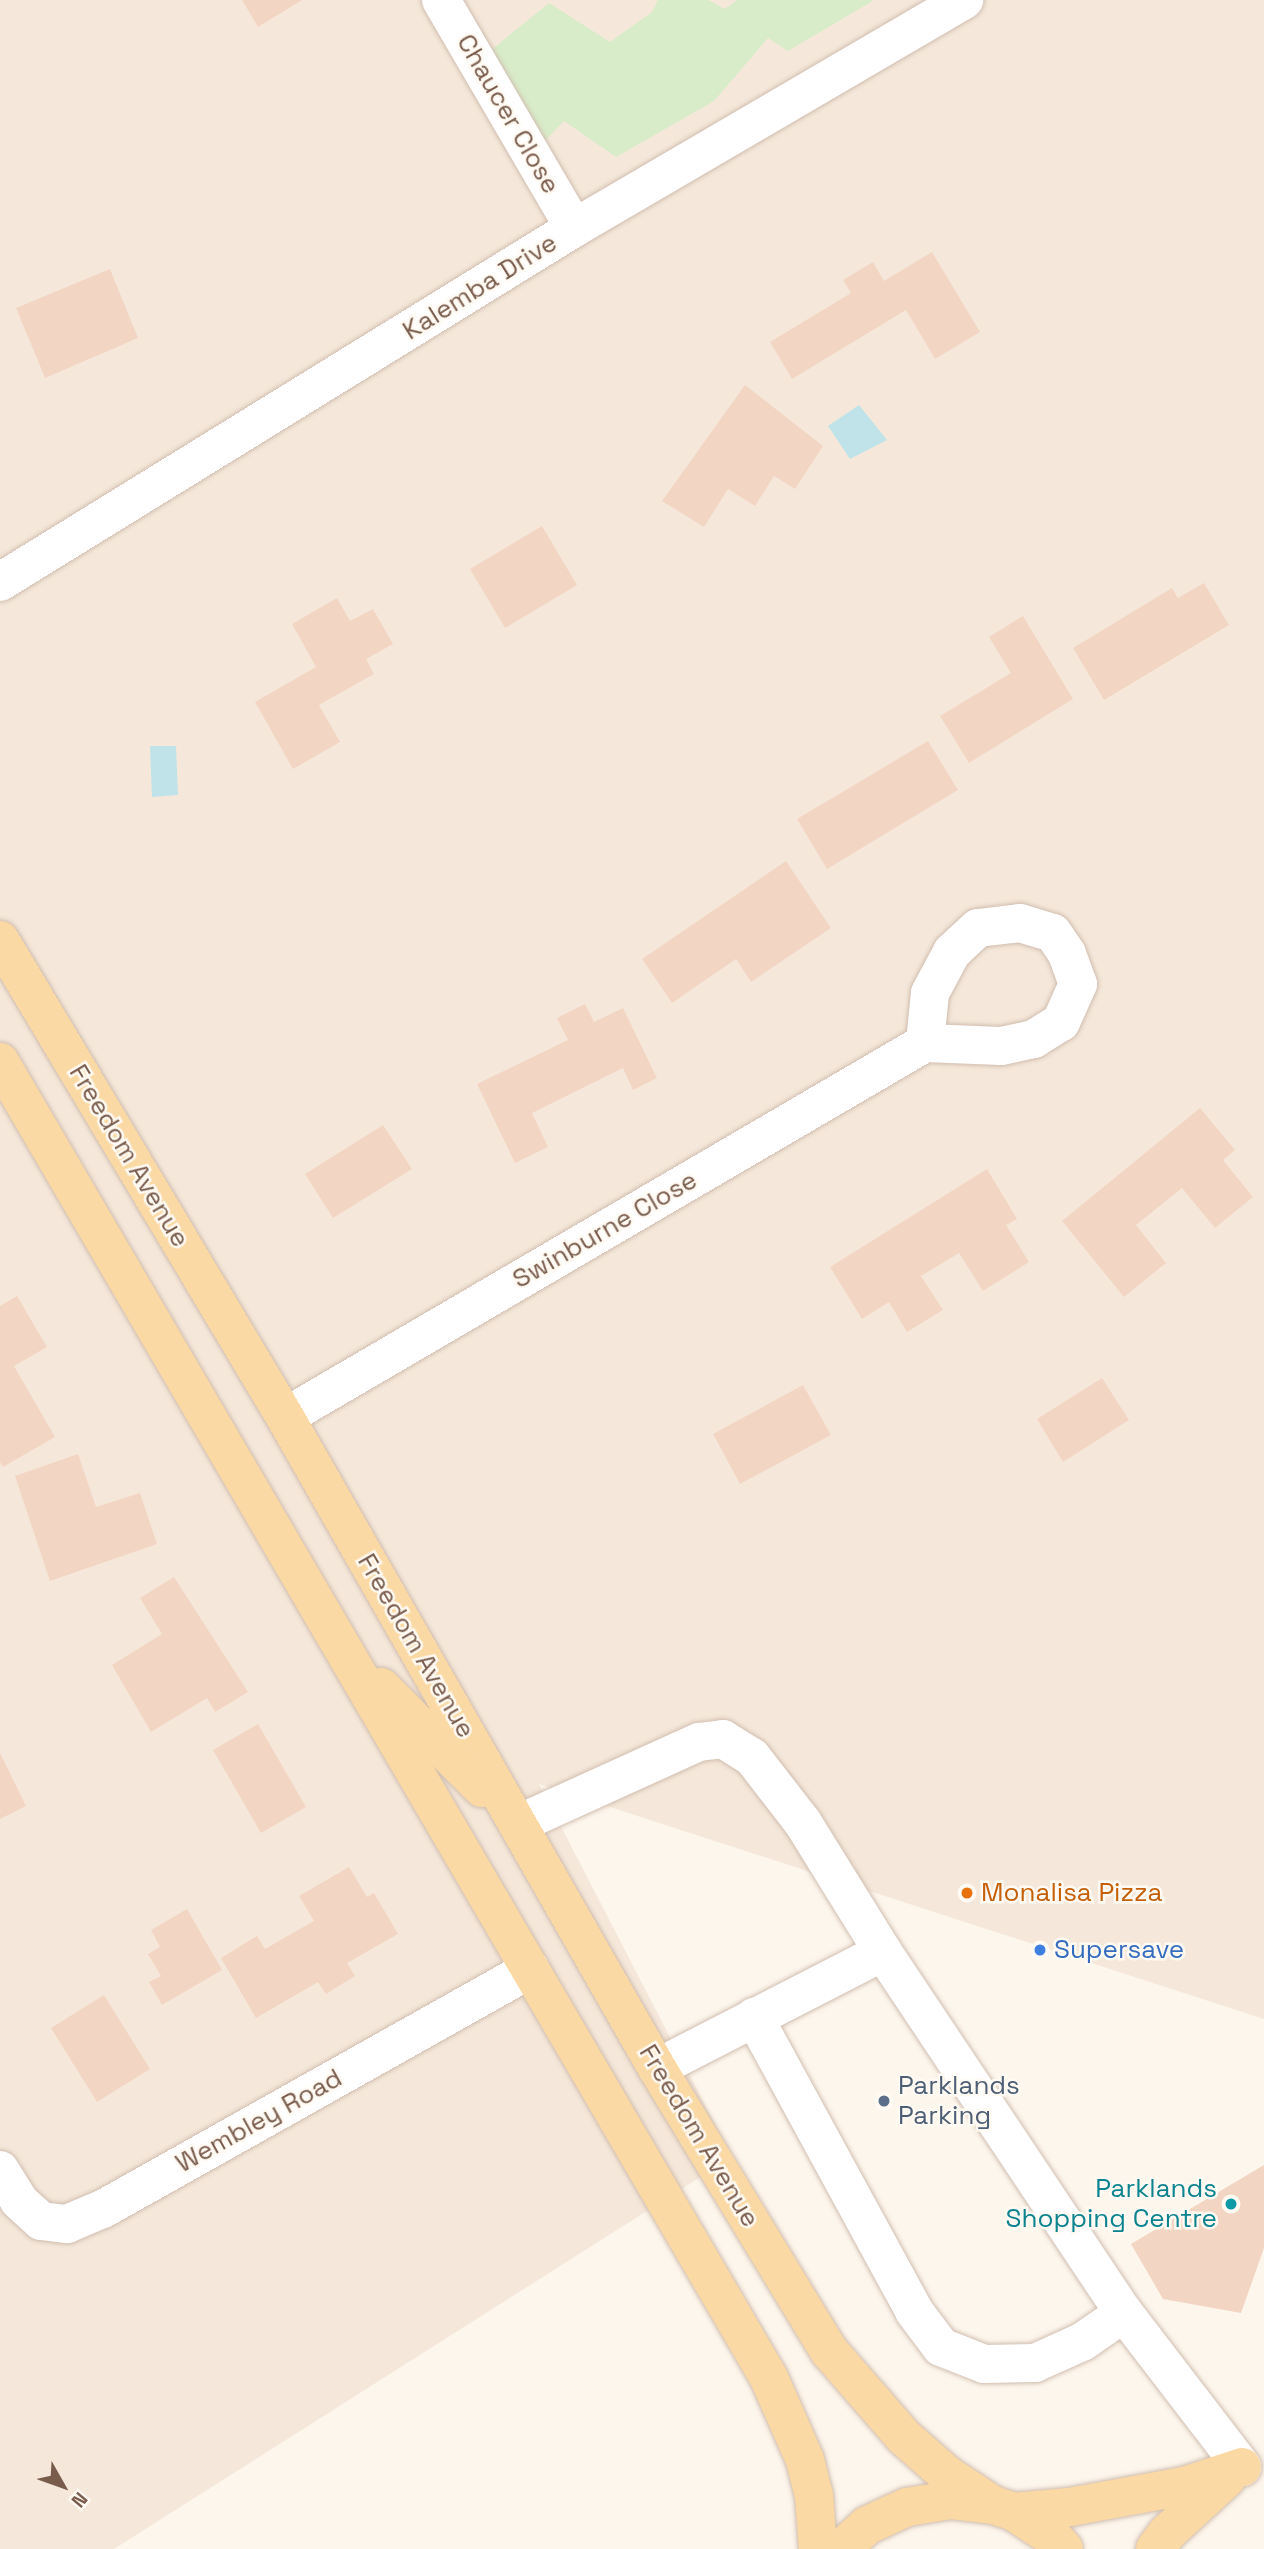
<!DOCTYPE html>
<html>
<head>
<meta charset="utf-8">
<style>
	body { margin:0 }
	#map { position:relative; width:1264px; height:2549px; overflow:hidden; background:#fdf6ec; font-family:"Space Grotesk",sans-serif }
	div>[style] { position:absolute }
	.residential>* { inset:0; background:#f5e8da }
	.green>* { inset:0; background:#d8ecc9 }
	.water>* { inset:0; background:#bfe3e8 }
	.building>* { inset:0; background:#f3d5c3 }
	.roads { filter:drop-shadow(0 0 2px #d1beb0) drop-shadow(0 0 2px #d1beb0) }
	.minor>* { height:38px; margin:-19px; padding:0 19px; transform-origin:19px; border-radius:19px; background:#fff }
	.major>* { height:38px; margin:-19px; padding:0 19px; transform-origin:19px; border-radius:19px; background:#fbd9a5 }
	.dots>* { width:19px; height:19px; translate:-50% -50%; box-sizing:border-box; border:4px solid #fffaf3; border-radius:50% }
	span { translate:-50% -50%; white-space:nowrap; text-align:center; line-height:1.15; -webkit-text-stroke:5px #fffaf3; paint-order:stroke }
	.street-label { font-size:26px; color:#7a5c4d }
	.food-label { font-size:26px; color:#c56008 }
	.left { translate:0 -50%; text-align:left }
	.shop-label { font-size:26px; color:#366cbe }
	.service-label { font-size:26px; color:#4e5e75 }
	.culture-label { font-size:26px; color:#0d838f }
	.right { translate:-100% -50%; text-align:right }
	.north { position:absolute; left:28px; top:2451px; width:70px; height:70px; -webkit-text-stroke:5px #fffaf3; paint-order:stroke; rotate:130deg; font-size:19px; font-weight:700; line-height:28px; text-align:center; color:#7a5c4d }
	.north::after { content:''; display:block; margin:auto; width:24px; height:32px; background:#7a5c4d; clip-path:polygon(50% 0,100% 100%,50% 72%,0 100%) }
</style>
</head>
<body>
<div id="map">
	<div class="residential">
		<div style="clip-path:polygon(0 0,1264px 0,1264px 2019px,539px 1784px,732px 2157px,114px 2549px,0 2549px)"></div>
	</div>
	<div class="green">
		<div style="clip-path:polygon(658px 0,708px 0,725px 9px,737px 0,874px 0,788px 51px,768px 38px,714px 101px,616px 157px,564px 121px,541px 145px,490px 51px,549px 3px,610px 42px,652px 12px)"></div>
	</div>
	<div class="water">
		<div style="clip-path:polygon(859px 405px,887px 440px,850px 459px,828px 426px)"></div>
		<div style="clip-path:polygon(150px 746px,176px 746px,178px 795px,152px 797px)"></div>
	</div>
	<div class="building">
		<div style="clip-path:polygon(242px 0,302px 0,258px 27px)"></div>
		<div style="clip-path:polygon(932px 252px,980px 332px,935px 359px,906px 310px,792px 379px,770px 342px,851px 293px,843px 280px,873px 262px,884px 281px)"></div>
		<div style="clip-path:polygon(110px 269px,138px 338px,45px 378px,16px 308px)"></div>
		<div style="clip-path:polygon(745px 385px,823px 446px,795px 489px,774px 476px,755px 506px,728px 489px,704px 527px,662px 501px)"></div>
		<div style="clip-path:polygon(542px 526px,577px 585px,505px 628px,470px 569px)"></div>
		<div style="clip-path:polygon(1204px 583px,1229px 625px,1104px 700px,1073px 648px,1172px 588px,1178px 598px)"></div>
		<div style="clip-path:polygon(337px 598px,350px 621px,373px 609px,393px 644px,366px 659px,374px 674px,319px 705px,340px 742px,293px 769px,255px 702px,316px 667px,292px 624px)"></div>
		<div style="clip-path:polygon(1023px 616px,1073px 699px,969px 763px,940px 716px,1011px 673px,989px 637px)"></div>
		<div style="clip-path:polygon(928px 741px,958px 790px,827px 869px,797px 819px)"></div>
		<div style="clip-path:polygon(786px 861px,831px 928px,751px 982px,736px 959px,672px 1003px,642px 959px)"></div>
		<div style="clip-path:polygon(585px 1004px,594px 1022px,623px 1008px,657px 1078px,633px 1090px,623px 1068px,532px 1113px,548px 1147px,515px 1163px,477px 1084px,568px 1040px,557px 1018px)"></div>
		<div style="clip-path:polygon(1200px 1108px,1235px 1150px,1223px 1160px,1253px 1197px,1215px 1228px,1182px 1188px,1136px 1225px,1166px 1263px,1124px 1297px,1062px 1221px)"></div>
		<div style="clip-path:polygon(383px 1125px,412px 1169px,333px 1218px,305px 1174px)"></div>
		<div style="clip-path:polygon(987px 1169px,1017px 1219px,1006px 1225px,1029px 1262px,983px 1291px,959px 1253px,921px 1276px,943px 1310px,907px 1332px,889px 1302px,862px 1319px,830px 1267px)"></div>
		<div style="clip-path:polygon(17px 1296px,47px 1347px,14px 1366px,55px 1437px,3px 1467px,0 1462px,0 1306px)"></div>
		<div style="clip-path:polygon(1102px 1378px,1129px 1420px,1063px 1462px,1037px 1419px)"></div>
		<div style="clip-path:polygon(803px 1385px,831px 1435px,740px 1484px,713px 1434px)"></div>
		<div style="clip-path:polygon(78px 1454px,96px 1507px,140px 1493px,157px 1544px,50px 1581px,15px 1476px)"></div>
		<div style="clip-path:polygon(174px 1577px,248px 1692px,215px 1712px,207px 1698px,151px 1732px,112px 1665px,162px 1634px,140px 1598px)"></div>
		<div style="clip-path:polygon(258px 1724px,306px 1807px,261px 1833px,213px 1750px)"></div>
		<div style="clip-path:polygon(0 1753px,26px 1806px,0 1819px)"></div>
		<div style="clip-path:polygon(349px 1867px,367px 1897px,374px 1893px,398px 1934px,347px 1963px,355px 1976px,326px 1994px,318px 1982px,256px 2018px,221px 1958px,257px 1936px,265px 1949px,314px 1921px,299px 1896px)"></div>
		<div style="clip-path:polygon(187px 1909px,222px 1970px,162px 2005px,149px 1982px,161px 1976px,148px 1954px,160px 1947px,151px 1930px)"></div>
		<div style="clip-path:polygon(104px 1995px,150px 2069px,97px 2102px,51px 2028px)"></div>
		<div style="clip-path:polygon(1264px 2165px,1264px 2248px,1241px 2313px,1163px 2299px,1131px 2244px)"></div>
	</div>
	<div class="roads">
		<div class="minor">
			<div style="left:441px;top:0;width:264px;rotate:59.7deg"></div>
			<div style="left:0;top:582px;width:674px;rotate:-31.66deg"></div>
			<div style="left:574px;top:228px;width:452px;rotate:-30.3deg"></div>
			<div style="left:1020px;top:923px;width:34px;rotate:17deg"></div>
			<div style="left:1053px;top:933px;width:25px;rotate:56deg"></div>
			<div style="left:1067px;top:954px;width:32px;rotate:70deg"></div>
			<div style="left:1078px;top:984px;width:42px;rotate:114.1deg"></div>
			<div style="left:1061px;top:1022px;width:32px;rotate:148deg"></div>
			<div style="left:1034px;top:1039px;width:34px;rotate:168deg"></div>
			<div style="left:1001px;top:1046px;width:76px;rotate:-177.7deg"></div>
			<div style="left:925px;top:1043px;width:50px;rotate:-84.3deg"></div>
			<div style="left:930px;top:993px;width:47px;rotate:-61.8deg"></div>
			<div style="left:952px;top:952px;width:35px;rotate:-43deg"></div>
			<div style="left:978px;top:928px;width:42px;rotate:-6.8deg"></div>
			<div style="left:285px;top:1417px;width:741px;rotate:-30.3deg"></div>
			<div style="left:518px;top:1824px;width:199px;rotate:-24.4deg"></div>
			<div style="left:699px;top:1742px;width:24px;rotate:-7deg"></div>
			<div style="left:723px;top:1739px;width:34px;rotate:32deg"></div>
			<div style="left:752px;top:1757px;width:83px;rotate:52.3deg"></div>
			<div style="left:803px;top:1823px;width:152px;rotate:58.2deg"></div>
			<div style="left:883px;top:1952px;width:434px;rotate:56.3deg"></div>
			<div style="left:1124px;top:2313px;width:194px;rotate:52.5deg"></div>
			<div style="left:754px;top:2017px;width:335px;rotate:61.4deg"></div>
			<div style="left:914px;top:2311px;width:45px;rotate:53.1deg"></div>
			<div style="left:941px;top:2347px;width:46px;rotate:21.6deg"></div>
			<div style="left:984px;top:2364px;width:51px;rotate:-1.1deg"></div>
			<div style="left:1035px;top:2363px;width:51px;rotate:-24.1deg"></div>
			<div style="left:1082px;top:2342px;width:51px;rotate:-34.6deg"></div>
			<div style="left:657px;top:2068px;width:254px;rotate:-27.2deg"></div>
			<div style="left:0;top:2170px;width:36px;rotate:58deg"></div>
			<div style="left:19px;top:2201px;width:30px;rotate:42deg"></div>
			<div style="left:41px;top:2221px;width:26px;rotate:7deg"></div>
			<div style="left:67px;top:2224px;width:39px;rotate:-23deg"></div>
			<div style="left:103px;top:2209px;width:490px;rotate:-29.3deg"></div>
		</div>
		<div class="major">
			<div style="left:0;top:940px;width:556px;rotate:59.14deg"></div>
			<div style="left:285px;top:1417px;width:750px;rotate:60.26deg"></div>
			<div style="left:657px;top:2068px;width:333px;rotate:58.7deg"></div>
			<div style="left:830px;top:2352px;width:113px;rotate:49deg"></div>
			<div style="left:904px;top:2437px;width:56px;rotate:41.4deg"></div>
			<div style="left:946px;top:2474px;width:56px;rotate:33.4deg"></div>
			<div style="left:0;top:1062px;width:1524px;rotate:59.7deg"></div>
			<div style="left:769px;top:2378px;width:90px;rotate:66.3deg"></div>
			<div style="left:805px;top:2460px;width:36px;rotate:76deg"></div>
			<div style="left:814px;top:2495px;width:54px;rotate:85.8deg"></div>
			<div style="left:381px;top:1687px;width:143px;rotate:45deg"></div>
			<div style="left:1014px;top:2512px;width:56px;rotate:-5.1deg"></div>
			<div style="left:1070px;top:2507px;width:116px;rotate:-10.4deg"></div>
			<div style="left:1184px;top:2486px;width:61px;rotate:-18.1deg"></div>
			<div style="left:841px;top:2549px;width:36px;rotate:-42deg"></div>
			<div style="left:868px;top:2525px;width:43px;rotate:-24.8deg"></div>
			<div style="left:907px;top:2507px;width:44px;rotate:-9.2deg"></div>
			<div style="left:950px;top:2500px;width:43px;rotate:6.6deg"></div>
			<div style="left:993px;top:2505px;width:22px;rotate:18deg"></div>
			<div style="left:1014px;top:2512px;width:49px;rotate:33.4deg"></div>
			<div style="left:1055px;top:2539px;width:13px;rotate:48deg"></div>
			<div style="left:1155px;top:2549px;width:20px;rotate:-53deg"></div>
			<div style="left:1167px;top:2533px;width:81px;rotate:-42.5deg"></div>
		</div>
	</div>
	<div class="dots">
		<div style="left:967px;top:1893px;background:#e8710a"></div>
		<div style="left:1040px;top:1950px;background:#3f7fe0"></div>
		<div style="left:884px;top:2101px;background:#5c6f8a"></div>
		<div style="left:1231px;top:2204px;background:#0f9aa8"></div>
	</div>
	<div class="street-label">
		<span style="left:508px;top:114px;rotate:60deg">Chaucer Close</span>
		<span style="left:480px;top:287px;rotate:-32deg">Kalemba Drive</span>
		<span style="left:129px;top:1156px;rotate:59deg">Freedom Avenue</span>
		<span style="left:605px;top:1230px;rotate:-30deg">Swinburne Close</span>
		<span style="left:416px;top:1646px;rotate:60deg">Freedom Avenue</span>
		<span style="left:259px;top:2121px;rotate:-29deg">Wembley Road</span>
		<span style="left:699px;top:2136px;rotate:59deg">Freedom Avenue</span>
	</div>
	<div class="food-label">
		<span class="left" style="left:981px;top:1893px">Monalisa Pizza</span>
	</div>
	<div class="shop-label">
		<span class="left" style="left:1054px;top:1950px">Supersave</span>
	</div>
	<div class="service-label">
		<span class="left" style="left:898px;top:2101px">Parklands<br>Parking</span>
	</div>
	<div class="culture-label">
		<span class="right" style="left:1217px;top:2204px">Parklands<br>Shopping Centre</span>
	</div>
	<div class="north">N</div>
</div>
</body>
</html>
